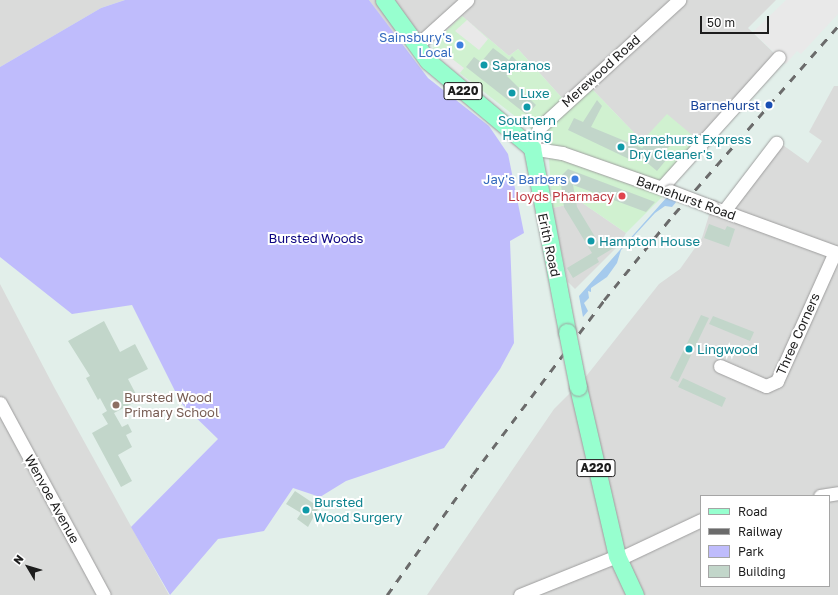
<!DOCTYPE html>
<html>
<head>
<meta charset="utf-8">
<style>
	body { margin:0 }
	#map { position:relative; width:838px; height:595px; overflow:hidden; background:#e2efea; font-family:"Golos Text",sans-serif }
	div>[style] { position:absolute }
	.residential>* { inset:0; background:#dadbda }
	.commercial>* { inset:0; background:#d0f1d0 }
	.grass>* { inset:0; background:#a5caed }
	.park>* { inset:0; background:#bfbcfc }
	.parking>* { inset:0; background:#e9e9e9 }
	.building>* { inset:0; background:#c2d6ca }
	.roads { filter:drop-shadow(0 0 1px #9e9e9e) drop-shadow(0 0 1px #9e9e9e) }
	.minor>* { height:13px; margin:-6.5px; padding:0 6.5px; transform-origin:6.5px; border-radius:6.5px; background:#fff }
	.major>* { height:17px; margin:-8.5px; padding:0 8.5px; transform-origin:8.5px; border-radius:8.5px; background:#97ffcf }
	.rail>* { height:2.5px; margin-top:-1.25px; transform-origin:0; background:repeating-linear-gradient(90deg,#6b6b6b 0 8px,transparent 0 16px) }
	.bridges { filter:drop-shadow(0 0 1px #9e9e9e) drop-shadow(0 0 1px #9e9e9e) }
	.minor-bridge>* { height:13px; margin:-6.5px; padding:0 6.5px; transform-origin:6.5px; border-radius:6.5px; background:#fff }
	.major-bridge>* { height:17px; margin:-8.5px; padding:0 8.5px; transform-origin:8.5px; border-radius:8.5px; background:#97ffcf }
	.dots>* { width:11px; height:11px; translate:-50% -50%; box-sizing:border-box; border:2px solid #fff; border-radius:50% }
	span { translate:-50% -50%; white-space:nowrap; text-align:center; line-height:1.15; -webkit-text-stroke:4px #fff; paint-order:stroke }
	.shield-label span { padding:1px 3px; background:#fff; border:1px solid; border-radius:3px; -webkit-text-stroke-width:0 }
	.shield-label { font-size:12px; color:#1d1d1d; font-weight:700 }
	.shop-label { font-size:13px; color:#366cbe }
	.right { translate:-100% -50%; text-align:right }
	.culture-label { font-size:13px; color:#0d838f }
	.left { translate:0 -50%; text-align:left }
	.street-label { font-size:13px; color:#1d1d1d }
	.transit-label { font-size:13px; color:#164399 }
	.health-label { font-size:13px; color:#be3a42 }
	.park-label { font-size:13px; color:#0c0581 }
	.education-label { font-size:13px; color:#785e54 }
	.legend { position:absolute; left:700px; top:495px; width:130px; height:92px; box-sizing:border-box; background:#fff; border:1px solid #a5a5a5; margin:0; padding:5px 7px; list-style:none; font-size:12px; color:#1d1d1d }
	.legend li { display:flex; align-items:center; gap:8px; height:20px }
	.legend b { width:20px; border:1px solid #a5a5a5 }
	.north { position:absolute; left:8px; top:547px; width:40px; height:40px; -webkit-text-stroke:3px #fff; paint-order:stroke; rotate:308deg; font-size:11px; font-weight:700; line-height:16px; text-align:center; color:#1d1d1d }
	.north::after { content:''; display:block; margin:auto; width:14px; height:18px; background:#1d1d1d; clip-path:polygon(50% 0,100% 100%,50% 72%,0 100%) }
	.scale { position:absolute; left:700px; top:16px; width:69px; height:18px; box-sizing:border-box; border:2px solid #1d1d1d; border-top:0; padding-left:5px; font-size:12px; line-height:14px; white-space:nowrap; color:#1d1d1d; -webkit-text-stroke:3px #fff; paint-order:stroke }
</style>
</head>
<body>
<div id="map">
	<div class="residential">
		<div style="clip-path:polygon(0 0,125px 0,101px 8px,0 67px)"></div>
		<div style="clip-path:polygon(369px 0,776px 0,748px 28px,776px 55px,698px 140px,642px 141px,592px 89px,571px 108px,518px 49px,509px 56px,462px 16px,434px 42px,399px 41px)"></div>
		<div style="clip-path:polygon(evenodd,834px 86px,838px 86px,838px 595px,427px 595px,554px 409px,584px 379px,659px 284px,680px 269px,702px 238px,709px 215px,733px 206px,780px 143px,808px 163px,822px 141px,809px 132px,834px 86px,701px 496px,829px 496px,829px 586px,701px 586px,701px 496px)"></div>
		<div style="clip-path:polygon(581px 202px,626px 233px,620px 244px,575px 289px,568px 282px,552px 208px)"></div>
		<div style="clip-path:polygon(0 284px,54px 387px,169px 595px,0 595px)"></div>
	</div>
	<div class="commercial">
		<div style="clip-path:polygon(462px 16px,509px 56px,518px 49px,571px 108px,592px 89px,642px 141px,667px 114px,698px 140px,653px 192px,663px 196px,626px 233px,581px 202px,552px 208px,548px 142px,433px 52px,434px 42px)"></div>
	</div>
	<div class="grass">
		<div style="clip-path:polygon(667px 197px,677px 201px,672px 207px,665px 206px,655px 213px,621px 250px,617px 263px,607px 277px,591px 288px,591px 292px,588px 291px,589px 298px,584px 303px,588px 311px,583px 317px,579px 296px)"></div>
	</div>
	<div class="park">
		<div style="clip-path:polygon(125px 0,369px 0,428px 78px,489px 126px,508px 154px,524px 233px,510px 241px,514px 343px,500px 369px,444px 448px,346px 481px,320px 497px,293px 488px,264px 531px,218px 539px,170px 595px,131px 527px,218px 439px,181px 403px,132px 305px,72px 314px,0 257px,0 67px,101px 8px)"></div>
	</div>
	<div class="parking">
		<div style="clip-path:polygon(786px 0,838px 0,838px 14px,801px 54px,797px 51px,786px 64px,753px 32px)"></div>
		<div style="clip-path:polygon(467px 20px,488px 39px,479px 50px,455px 31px)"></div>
		<div style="clip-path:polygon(442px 51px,464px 68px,459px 74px,438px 57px)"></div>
	</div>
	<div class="building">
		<div style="clip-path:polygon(493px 48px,509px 60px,512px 56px,517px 61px,507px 76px,536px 105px,527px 115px,466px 67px,474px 57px,481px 62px)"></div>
		<div style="clip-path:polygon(597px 100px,602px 106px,591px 127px,642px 148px,654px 135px,670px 146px,666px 150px,671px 154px,657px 171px,633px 151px,629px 159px,568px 130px,574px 118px,583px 122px)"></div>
		<div style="clip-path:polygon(568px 169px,655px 202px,646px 212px,573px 185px,577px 207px,600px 245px,612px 238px,617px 246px,597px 258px,599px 262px,573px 278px,567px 268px,592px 253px,564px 207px,560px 177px)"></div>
		<div style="clip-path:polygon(709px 224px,725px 230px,727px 226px,735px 229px,729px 247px,704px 238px)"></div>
		<div style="clip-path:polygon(701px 315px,709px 318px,678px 382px,670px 378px)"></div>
		<div style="clip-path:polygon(713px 316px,754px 332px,750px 341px,709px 324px)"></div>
		<div style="clip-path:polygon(104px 321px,120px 352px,135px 344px,148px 369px,128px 379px,139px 400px,114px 413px,122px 427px,128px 424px,132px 432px,126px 435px,132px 447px,118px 455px,132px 481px,121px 487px,92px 433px,108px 424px,102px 414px,107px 411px,100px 398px,98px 400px,86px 378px,90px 376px,68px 341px)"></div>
		<div style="clip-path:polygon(683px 378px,726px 398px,722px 407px,678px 387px)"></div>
		<div style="clip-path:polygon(295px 491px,319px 507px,308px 527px,297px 519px,301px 513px,286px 504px)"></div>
	</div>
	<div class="roads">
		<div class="minor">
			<div style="left:416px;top:46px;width:69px;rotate:-42deg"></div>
			<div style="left:661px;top:188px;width:176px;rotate:-48deg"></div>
			<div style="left:670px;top:191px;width:114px;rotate:-160.6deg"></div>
			<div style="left:562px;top:153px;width:30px;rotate:-171deg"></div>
			<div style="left:532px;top:148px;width:21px;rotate:-71deg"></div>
			<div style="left:539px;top:128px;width:190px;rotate:-42.4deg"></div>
			<div style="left:712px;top:207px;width:134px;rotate:20.1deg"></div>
			<div style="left:724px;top:211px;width:86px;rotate:-52.6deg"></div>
			<div style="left:720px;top:366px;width:50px;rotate:23.5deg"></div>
			<div style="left:766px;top:386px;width:12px;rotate:-24deg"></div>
			<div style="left:777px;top:381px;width:141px;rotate:-65.8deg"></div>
			<div style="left:0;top:403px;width:218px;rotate:61.6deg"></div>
			<div style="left:820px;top:496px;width:18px;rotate:-9deg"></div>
			<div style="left:625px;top:556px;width:84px;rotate:-25.3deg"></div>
			<div style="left:520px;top:595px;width:105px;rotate:-21.9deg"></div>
		</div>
		<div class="major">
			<div style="left:384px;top:0;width:75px;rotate:54.2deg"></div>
			<div style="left:428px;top:61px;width:136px;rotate:39.9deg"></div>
			<div style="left:532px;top:148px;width:187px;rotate:79.2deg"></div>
			<div style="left:578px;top:387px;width:173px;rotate:77deg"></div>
			<div style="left:617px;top:556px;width:43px;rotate:65.2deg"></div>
		</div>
	</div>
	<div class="rail">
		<div style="left:387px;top:595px;width:148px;rotate:-54.6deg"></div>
		<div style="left:473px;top:474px;width:218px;rotate:-53deg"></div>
		<div style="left:604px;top:300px;width:111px;rotate:-50.9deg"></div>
		<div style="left:674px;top:214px;width:249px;rotate:-48.9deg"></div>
	</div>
	<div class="bridges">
		<div class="minor-bridge">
			<div style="left:670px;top:191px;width:45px;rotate:20.9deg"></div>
		</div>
		<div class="major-bridge">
			<div style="left:567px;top:332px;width:56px;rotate:78.7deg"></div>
		</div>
	</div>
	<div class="dots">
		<div style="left:460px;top:45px;background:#3f7fe0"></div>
		<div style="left:484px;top:65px;background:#0f9aa8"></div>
		<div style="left:512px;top:93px;background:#0f9aa8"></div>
		<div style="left:769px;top:105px;background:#1a4fb4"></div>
		<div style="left:527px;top:107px;background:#0f9aa8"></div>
		<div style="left:621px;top:147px;background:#0f9aa8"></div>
		<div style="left:575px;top:179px;background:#3f7fe0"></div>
		<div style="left:622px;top:196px;background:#e0444e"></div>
		<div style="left:591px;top:241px;background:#0f9aa8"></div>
		<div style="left:689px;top:349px;background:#0f9aa8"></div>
		<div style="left:116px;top:405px;background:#8d6e63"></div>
		<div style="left:306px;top:510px;background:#0f9aa8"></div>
	</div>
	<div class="shield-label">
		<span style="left:463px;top:91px">A220</span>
		<span style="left:596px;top:468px">A220</span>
	</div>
	<div class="shop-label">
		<span class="right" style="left:452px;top:45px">Sainsbury's<br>Local</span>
		<span class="right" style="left:567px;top:179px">Jay's Barbers</span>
	</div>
	<div class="culture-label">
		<span class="left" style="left:492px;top:65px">Sapranos</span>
		<span class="left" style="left:520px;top:93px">Luxe</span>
		<span style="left:527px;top:128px">Southern<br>Heating</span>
		<span class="left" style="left:629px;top:147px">Barnehurst Express<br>Dry Cleaner's</span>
		<span class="left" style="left:599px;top:241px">Hampton House</span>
		<span class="left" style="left:697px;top:349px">Lingwood</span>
		<span class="left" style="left:314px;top:510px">Bursted<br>Wood Surgery</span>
	</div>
	<div class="street-label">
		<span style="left:601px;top:71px;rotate:-42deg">Merewood Road</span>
		<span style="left:686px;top:198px;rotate:20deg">Barnehurst Road</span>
		<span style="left:549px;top:245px;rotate:78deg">Erith Road</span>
		<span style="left:798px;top:334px;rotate:-66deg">Three Corners</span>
		<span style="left:52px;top:499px;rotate:61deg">Wenvoe Avenue</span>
	</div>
	<div class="transit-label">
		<span class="right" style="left:760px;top:105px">Barnehurst</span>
	</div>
	<div class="health-label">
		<span class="right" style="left:614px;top:196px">Lloyds Pharmacy</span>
	</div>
	<div class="park-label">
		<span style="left:316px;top:238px">Bursted Woods</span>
	</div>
	<div class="education-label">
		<span class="left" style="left:124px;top:405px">Bursted Wood<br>Primary School</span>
	</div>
	<ul class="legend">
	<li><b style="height:5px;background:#97ffcf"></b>Road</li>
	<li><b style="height:5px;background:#6b6b6b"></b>Railway</li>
	<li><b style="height:11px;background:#bfbcfc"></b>Park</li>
	<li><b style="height:11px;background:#c2d6ca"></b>Building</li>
	</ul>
	<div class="north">N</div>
	<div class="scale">50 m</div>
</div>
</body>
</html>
